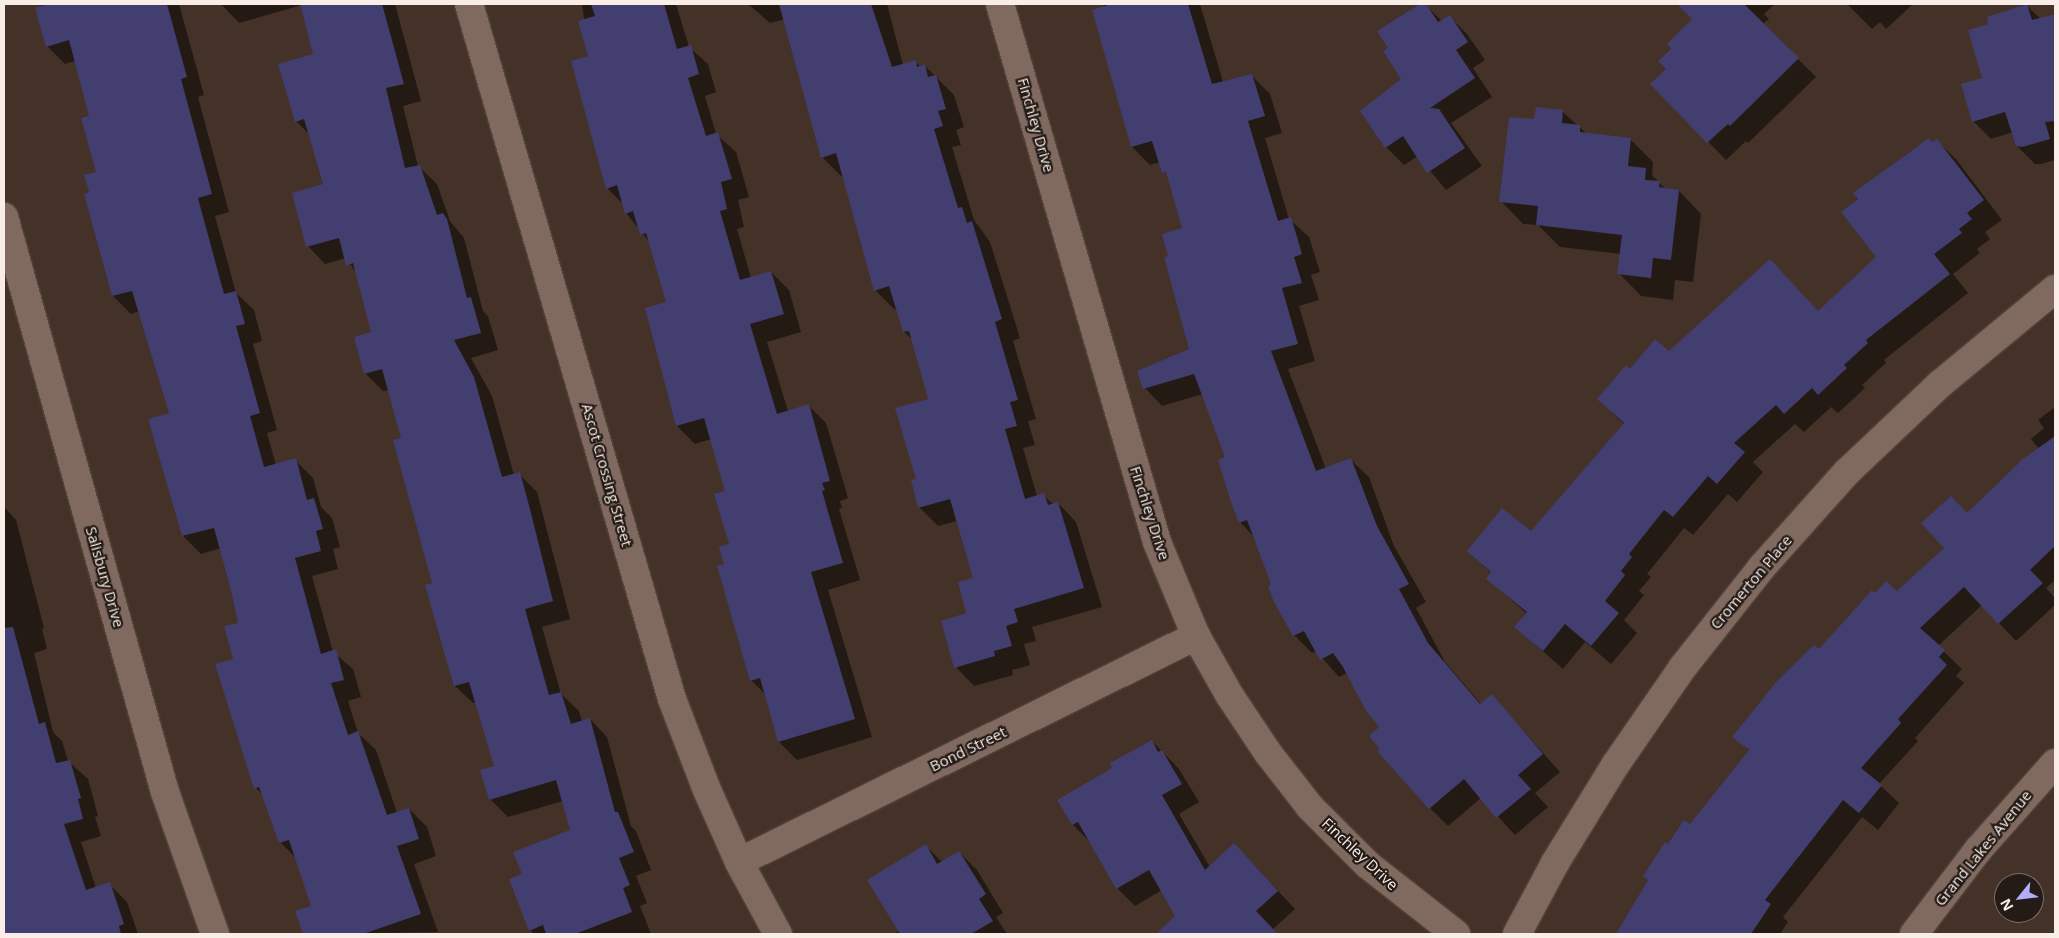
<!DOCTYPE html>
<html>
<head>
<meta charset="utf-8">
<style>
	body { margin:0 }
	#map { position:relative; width:2059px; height:938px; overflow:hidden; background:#443127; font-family:"Open Sans",sans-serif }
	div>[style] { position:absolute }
	.shadow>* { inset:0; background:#0007 }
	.building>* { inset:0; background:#423e6f }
	.roads { filter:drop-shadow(0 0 1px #605048) drop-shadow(0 0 1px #605048) }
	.minor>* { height:28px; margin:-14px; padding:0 14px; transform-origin:14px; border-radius:14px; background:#806a60 }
	.tertiary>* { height:28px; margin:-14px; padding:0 14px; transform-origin:14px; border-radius:14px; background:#806a60 }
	span { translate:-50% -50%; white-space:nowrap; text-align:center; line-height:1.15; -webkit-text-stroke:4.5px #241b17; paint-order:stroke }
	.street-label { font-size:15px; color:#f9ede7 }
	.frame { position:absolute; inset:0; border:5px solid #f9ede7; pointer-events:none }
	.north { position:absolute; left:1994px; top:873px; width:50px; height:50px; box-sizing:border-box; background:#241b17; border:1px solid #796f6a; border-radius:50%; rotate:241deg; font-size:14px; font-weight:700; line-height:20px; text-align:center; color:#f9ede7 }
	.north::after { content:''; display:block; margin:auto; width:18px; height:22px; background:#b2adfa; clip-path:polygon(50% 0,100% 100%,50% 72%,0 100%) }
</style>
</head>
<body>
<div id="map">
	<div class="shadow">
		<div style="clip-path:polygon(55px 4px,179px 4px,204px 95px,198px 97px,229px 212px,215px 216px,236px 293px,254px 310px,262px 341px,253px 344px,277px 430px,267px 433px,276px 465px,295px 460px,313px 478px,321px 507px,332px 518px,340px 547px,333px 549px,338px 569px,312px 576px,333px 652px,353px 669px,361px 697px,348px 701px,358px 733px,376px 750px,397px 813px,409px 809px,427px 827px,436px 856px,414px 864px,438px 932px,304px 934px,297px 912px,313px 906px,297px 859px,280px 842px,263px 795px,256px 788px,235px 660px,240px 623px,221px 548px,201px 554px,183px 536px,150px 419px,170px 413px,140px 311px,131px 314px,113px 296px,91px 193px,97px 173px,91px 117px,75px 61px,65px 64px,47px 46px,36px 9px)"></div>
		<div style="clip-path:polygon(221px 4px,395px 4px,421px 101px,403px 106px,418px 166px,437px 184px,450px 221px,464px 238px,483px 311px,488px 316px,498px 350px,471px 358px,492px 396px,514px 475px,519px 474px,537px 492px,570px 619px,542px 627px,561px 694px,579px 711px,582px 722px,590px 719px,607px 737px,631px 826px,636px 831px,651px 870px,636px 876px,647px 903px,640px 906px,651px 934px,534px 934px,530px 930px,524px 875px,571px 831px,563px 801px,508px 817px,490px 799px,495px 767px,476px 702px,473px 703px,455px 686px,403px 438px,389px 390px,383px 391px,365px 373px,373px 333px,358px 275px,346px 258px,325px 264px,308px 246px,325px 185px,311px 136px,296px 121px,315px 55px,302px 5px,239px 23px)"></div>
		<div style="clip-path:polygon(582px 4px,676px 4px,689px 47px,708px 64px,716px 92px,705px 96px,716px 134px,736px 152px,749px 197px,738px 200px,744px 227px,737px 229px,751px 278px,771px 272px,789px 290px,801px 332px,767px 342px,788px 411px,808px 405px,826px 423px,848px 498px,840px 501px,842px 508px,839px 509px,860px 580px,828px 590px,872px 737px,797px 760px,779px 742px,766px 695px,751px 680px,725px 565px,730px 545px,726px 491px,711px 439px,695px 444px,677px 426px,647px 309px,668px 302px,651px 244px,626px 213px,623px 204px,607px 188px)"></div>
		<div style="clip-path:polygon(748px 4px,887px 4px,903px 65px,915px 62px,921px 67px,925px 66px,954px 95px,964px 127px,956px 130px,961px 145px,952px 147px,974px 220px,990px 242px,1020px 338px,1013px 341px,1036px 419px,1028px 421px,1035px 445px,1023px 448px,1037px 496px,1043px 495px,1053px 504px,1058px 503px,1076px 522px,1102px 607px,1032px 627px,1036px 641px,1024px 644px,1030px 665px,1012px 670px,1013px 675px,974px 686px,956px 667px,974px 578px,957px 521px,938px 526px,919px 507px,918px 480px,930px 400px,913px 340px,904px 332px,897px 308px,894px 309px,875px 290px,844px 175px,841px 176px,822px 157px,785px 19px,770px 23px)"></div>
		<div style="clip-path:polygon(1103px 4px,1200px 4px,1223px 82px,1252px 76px,1270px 94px,1282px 133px,1265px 138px,1289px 219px,1309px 237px,1320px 272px,1311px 275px,1319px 300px,1299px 306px,1315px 361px,1288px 369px,1326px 469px,1351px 460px,1369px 477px,1394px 546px,1426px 602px,1416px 608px,1445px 662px,1482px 705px,1492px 696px,1560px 772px,1535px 793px,1548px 807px,1515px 835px,1481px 798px,1448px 826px,1430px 808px,1382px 749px,1381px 727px,1347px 673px,1339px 677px,1316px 651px,1312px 653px,1294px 635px,1254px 537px,1240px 522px,1227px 458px,1203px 394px,1162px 406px,1145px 388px,1191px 350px,1170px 257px,1183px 229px,1169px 178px,1160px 162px,1150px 165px,1132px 147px)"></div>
		<div style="clip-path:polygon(1682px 4px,1775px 4px,1764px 14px,1769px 19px,1763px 24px,1816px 77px,1748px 143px,1746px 141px,1726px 160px,1652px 84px,1667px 69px,1673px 49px,1694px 19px)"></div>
		<div style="clip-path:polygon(1847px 4px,1913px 4px,1886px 29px,1880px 22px,1872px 29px)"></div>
		<div style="clip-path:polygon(1425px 5px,1442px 21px,1449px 16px,1467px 34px,1485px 60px,1473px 68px,1492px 97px,1451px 123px,1482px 166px,1446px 190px,1418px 156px,1404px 165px,1386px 147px,1403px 80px,1390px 48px)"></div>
		<div style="clip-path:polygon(2027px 6px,2041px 19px,2055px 15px,2055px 160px,2041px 164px,2035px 164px,2017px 146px,2013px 132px,1991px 139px,1973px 121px,1984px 79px,1990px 24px)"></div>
		<div style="clip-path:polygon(1563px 112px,1588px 135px,1631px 140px,1653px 162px,1652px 175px,1666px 189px,1679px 191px,1701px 214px,1693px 282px,1675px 280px,1673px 300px,1641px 296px,1619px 273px,1621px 254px,1560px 247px,1538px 225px,1523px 224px,1501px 201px,1535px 121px)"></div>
		<div style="clip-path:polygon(1936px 140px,1956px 159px,2002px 220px,1985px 232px,1990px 239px,1977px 249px,1980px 253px,1953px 274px,1968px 293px,1884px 360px,1886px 363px,1862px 385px,1865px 388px,1838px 413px,1831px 407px,1804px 432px,1795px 424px,1753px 462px,1763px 472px,1737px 502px,1728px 494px,1693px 535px,1684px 528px,1647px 574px,1651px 577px,1639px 591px,1644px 595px,1624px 620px,1637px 633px,1611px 664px,1585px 642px,1563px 669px,1516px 627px,1527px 614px,1488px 579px,1492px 574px,1469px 551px,1531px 532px,1624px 424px,1598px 399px,1630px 370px,1669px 353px,1818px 312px,1878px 258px,1855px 193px,1912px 150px,1914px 152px)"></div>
		<div style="clip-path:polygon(2055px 407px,2055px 580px,2046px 588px,2055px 598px,2055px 605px,2016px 641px,1982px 605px,1938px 646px,1962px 669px,1956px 676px,1964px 683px,1915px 738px,1918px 741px,1879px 784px,1899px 803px,1878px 830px,1862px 817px,1783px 917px,1788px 922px,1780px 934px,1617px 934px,1668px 846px,1690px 826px,1749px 751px,1734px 736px,1875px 594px,1897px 593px,1946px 548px,1968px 514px,2039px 449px,2031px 439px,2044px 428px,2038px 420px)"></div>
		<div style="clip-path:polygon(4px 507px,16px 520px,44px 628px,42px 629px,47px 649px,34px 653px,53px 732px,62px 741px,68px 761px,88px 779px,98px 816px,95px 817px,101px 836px,81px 842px,96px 888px,109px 884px,127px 902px,138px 934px,4px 934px)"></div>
		<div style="clip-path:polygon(1152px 741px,1179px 769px,1199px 802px,1179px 814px,1210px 867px,1252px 863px,1295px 909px,1273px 929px,1278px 934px,1158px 934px,1177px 917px,1162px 890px,1135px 906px,1117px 888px,1091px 843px,1073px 825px,1114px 768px)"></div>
		<div style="clip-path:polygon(926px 846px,942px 862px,959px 852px,977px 870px,1003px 913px,996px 917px,1007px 934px,894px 934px,899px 931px)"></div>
	</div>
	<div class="building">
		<div style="clip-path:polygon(50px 4px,167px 4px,187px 77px,181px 79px,212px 194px,198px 198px,224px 294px,236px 291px,245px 324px,236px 326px,260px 413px,250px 416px,264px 467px,296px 458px,307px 500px,314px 498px,323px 529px,316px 531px,321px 551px,295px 558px,321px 654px,336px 649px,344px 680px,331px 683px,348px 735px,358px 731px,387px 815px,409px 808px,419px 839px,397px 846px,421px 914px,363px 934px,303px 934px,295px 911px,311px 906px,289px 840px,279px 843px,259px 787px,254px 789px,215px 664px,233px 659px,224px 626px,238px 623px,232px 594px,214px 528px,182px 536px,148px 419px,169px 413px,132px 291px,112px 296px,84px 194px,89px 192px,84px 175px,96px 172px,81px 118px,89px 116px,69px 40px,46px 47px,35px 8px)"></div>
		<div style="clip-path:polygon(300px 4px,382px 4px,404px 84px,386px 88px,405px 168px,420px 165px,437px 215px,443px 213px,447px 219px,467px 298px,471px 297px,481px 333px,454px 340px,474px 377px,502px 477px,520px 472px,531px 513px,553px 601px,525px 609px,543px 674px,549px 695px,561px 692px,571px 724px,590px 718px,615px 812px,618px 812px,634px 852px,619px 858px,630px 885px,623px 888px,632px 912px,575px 934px,546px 934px,543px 925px,529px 931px,509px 879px,522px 874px,513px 852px,570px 830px,556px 780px,489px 800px,480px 770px,494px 766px,469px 682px,454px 686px,446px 659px,425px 585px,432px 583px,393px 440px,401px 438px,382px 369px,364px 374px,354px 337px,371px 332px,353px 263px,346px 266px,339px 238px,306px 247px,292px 193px,323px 184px,304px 119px,295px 122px,278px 64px,313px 54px)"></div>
		<div style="clip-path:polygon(591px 4px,664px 4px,677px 49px,691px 45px,699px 74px,688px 78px,706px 136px,718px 132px,732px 179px,721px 182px,727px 209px,720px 211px,740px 280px,771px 271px,784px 314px,750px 324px,777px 414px,809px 404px,830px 481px,822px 483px,825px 490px,822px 491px,843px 563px,811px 572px,855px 719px,778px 742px,760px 678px,750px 681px,717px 566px,724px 564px,719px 547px,729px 544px,714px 494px,725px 491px,704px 418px,676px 426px,645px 308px,666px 302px,646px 233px,640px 235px,633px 211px,625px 214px,617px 185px,606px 189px,571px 61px,588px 56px,578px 21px,595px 16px)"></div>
		<div style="clip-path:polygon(779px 4px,871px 4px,892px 67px,916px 60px,917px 67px,925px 64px,928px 77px,936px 75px,946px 109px,938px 111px,943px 126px,934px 129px,958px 208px,962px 207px,967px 223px,972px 221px,1002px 319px,995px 322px,1018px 400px,1010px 402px,1017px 426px,1005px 429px,1025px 499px,1044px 493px,1048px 505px,1058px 502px,1084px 588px,1014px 609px,1018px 622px,1006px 626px,1012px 646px,994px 651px,995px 656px,954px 668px,941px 621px,966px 613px,958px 582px,973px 578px,950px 499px,918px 508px,911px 480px,916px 479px,895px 408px,928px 399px,909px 331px,903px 332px,889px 286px,874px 291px,836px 153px,821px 158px)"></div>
		<div style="clip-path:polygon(1111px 4px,1188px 4px,1212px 84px,1252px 74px,1265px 116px,1248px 121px,1278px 221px,1291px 217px,1302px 254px,1294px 257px,1302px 283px,1282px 288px,1298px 344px,1271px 351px,1316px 471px,1351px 458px,1377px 526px,1409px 584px,1399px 589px,1428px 643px,1480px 704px,1492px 694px,1543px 754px,1518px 775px,1531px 789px,1496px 818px,1464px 779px,1429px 809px,1377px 751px,1380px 749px,1369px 736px,1379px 727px,1366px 711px,1343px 667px,1333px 653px,1320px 660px,1304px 631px,1293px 636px,1273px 600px,1268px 586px,1271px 584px,1247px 520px,1239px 523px,1230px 499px,1218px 460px,1225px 457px,1194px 374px,1143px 389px,1137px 371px,1189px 349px,1164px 257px,1168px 256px,1162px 234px,1182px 228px,1166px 172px,1162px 173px,1152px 141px,1131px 147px,1092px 10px)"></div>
		<div style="clip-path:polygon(1420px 4px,1426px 4px,1438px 22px,1450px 15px,1468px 42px,1456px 50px,1475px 78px,1430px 108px,1439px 109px,1465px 148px,1427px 173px,1403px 136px,1385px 148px,1360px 111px,1401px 79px,1383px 51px,1388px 48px,1377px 31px)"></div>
		<div style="clip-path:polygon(1677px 4px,1744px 4px,1799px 58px,1730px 126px,1728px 124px,1707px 143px,1650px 84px,1666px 69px,1658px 61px,1671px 49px,1667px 44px,1692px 19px)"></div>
		<div style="clip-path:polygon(2027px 4px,2032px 20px,2055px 14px,2055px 121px,2045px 122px,2050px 139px,2022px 147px,2016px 146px,2005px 112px,1972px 122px,1961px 84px,1982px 78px,1968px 30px,1988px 24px,1987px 17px)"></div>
		<div style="clip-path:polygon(1536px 107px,1563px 110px,1562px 123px,1580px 125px,1580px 132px,1631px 138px,1628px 166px,1646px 168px,1645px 180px,1660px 181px,1659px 187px,1679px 190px,1671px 260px,1653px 258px,1651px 278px,1617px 274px,1622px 235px,1536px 225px,1538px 206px,1499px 202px,1509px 117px,1534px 119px)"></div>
		<div style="clip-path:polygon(1929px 138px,1932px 142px,1937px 139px,1984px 200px,1967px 213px,1972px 219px,1959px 229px,1962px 233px,1934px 254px,1950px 274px,1866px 340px,1868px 343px,1844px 365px,1847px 368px,1818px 395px,1812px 388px,1784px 414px,1776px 405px,1734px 443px,1745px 452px,1717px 484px,1708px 476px,1673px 517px,1664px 510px,1629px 554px,1632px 557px,1621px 571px,1625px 575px,1605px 601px,1619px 613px,1591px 646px,1565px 624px,1543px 651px,1514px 627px,1527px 612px,1486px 579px,1491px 572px,1467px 551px,1502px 508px,1531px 531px,1624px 423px,1597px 399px,1626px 365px,1630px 369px,1655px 339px,1669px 351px,1770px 259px,1818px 311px,1876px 257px,1841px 212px,1858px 199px,1853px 193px)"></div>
		<div style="clip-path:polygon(2055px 436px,2055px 546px,2030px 570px,2043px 583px,1998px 624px,1964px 587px,1920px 628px,1945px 650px,1939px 657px,1947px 665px,1898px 719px,1901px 723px,1861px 768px,1882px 785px,1859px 813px,1843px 800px,1765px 900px,1771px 904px,1751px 934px,1616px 934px,1648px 880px,1643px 876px,1665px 842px,1668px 844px,1684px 820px,1690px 824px,1749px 750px,1732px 737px,1777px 681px,1814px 645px,1819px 649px,1872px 590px,1875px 593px,1886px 581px,1897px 591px,1944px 548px,1921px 523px,1951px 496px,1967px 513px,2023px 459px)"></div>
		<div style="clip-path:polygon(13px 627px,39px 724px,45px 722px,56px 763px,70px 760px,81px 798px,78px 799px,83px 819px,64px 824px,86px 890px,110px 882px,124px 924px,119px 926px,121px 934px,4px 934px,4px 628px)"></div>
		<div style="clip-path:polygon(1152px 740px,1158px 752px,1162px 750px,1182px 784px,1162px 795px,1205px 870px,1234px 843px,1278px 891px,1256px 911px,1278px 934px,1156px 934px,1175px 916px,1149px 870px,1116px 889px,1078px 822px,1072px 825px,1057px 800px,1112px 768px,1110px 763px)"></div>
		<div style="clip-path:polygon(926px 844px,937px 864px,959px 851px,986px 894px,979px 899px,993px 921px,971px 934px,900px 934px,867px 880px)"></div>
	</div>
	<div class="roads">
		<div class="minor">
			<div style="left:469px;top:4px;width:724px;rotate:73.72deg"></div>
			<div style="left:672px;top:699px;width:97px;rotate:69deg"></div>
			<div style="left:707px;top:790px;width:79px;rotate:66deg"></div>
			<div style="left:739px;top:862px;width:82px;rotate:61.6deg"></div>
			<div style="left:1000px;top:4px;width:560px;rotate:73.73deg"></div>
			<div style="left:1157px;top:542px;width:102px;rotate:67.5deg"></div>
			<div style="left:1196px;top:636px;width:69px;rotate:60.5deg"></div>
			<div style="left:1230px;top:696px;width:69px;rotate:56.3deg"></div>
			<div style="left:1268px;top:753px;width:68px;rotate:52.1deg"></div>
			<div style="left:1310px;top:807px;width:82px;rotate:45deg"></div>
			<div style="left:1368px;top:865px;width:112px;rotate:38.1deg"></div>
			<div style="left:4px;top:217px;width:597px;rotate:74.36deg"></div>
			<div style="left:165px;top:792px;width:151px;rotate:70.6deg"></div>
			<div style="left:739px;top:862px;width:510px;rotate:-26.31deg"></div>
			<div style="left:1517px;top:934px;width:81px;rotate:-61.8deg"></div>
			<div style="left:1555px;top:863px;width:116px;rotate:-58.4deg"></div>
			<div style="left:1616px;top:764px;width:118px;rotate:-55.4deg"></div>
			<div style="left:1683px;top:667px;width:127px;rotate:-51.7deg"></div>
			<div style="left:1762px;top:567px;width:127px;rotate:-48.2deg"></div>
			<div style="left:1847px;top:472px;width:128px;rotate:-43.4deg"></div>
			<div style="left:1940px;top:384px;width:149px;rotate:-39.6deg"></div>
		</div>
		<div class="tertiary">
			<div style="left:1914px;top:934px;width:106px;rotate:-52.7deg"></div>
			<div style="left:1978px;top:850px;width:116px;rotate:-48.5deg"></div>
		</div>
	</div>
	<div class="street-label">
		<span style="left:1036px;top:125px;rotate:74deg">Finchley Drive</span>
		<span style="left:607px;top:475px;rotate:74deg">Ascot Crossing Street</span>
		<span style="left:1150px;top:513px;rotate:72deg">Finchley Drive</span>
		<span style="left:105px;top:577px;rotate:74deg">Salisbury Drive</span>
		<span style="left:1751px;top:582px;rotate:-50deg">Cromerton Place</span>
		<span style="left:968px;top:749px;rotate:-26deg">Bond Street</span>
		<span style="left:1983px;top:848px;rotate:-51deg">Grand Lakes Avenue</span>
		<span style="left:1360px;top:854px;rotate:43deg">Finchley Drive</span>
	</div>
	<div class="frame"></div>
	<div class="north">N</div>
</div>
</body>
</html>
